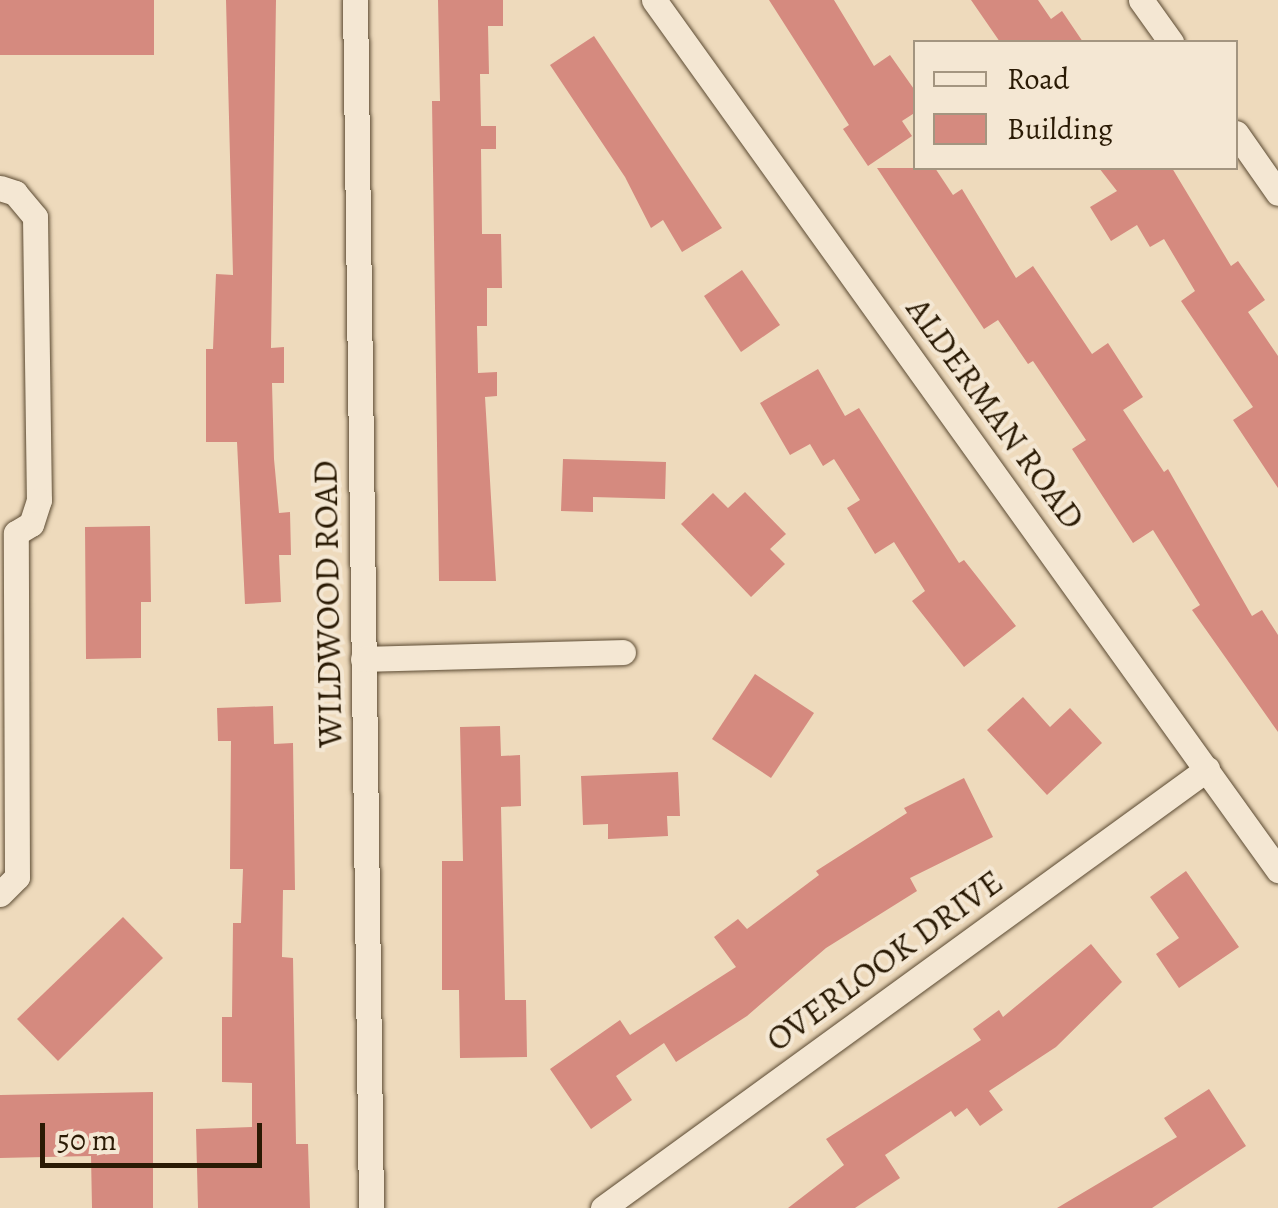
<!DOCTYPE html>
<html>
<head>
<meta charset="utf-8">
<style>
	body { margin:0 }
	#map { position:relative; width:1278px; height:1208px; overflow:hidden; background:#eedabc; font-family:Alegreya,serif }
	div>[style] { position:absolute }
	.building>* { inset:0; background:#d58a7f }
	.roads { filter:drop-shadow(0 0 2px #5b4a32) drop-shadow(0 0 2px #5b4a32) }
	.street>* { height:25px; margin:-12.5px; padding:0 12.5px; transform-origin:12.5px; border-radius:12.5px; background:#f4e7d3 }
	span { translate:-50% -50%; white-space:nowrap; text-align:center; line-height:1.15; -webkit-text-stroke:8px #f4e7d3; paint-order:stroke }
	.street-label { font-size:35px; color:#2a1a04 }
	.legend { position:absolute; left:913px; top:40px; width:325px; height:130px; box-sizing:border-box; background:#f4e7d3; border:2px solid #a39580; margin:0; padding:12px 18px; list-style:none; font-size:30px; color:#2a1a04 }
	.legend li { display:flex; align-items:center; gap:20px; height:50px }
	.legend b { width:50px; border:2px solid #a39580 }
	.scale { position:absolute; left:40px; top:1123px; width:222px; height:45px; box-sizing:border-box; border:5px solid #2a1a04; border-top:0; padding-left:12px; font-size:30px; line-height:35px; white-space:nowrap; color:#2a1a04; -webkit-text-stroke:8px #f4e7d3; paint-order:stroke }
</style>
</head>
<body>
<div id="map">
	<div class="building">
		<div style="clip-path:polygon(0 0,154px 0,154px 55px,0 55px)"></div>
		<div style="clip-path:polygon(226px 0,276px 0,271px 348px,284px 347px,284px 383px,272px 383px,274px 459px,279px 513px,290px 512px,291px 555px,279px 555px,281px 602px,245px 604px,237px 442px,206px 442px,206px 349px,213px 349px,216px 274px,233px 275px)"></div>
		<div style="clip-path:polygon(438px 0,503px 0,503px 26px,488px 26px,489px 74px,480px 74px,481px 126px,496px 126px,496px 149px,481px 149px,482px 234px,501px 234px,502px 288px,487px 288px,487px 326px,477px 326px,478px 373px,497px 372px,497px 396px,485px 397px,496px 581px,439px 581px,432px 101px,440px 101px)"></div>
		<div style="clip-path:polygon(769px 0,834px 0,874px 66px,890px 55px,916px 92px,916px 112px,902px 121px,912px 136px,868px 166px,843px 129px,849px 125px)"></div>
		<div style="clip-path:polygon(971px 0,1038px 0,1051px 19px,1062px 11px,1083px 42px,1000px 42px)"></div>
		<div style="clip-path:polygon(594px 36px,722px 228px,682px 252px,663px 220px,651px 228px,625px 177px,550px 65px)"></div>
		<div style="clip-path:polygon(877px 168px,935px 168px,953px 195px,962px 189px,1016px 278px,1033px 266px,1092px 354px,1108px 343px,1143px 397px,1123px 410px,1164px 472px,1168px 469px,1252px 616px,1262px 610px,1278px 635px,1278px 732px,1192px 610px,1200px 605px,1153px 530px,1133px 543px,1072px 449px,1086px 440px,1033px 361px,1028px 364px,998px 320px,984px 329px)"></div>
		<div style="clip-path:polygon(1099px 168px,1172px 168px,1231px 266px,1238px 261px,1265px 300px,1248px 312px,1278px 356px,1278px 488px,1233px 420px,1253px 407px,1181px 301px,1195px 291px,1164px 239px,1150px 247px,1137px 225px,1111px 241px,1090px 207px,1117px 191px)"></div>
		<div style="clip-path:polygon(742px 270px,780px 325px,741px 352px,704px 296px)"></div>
		<div style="clip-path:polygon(818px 369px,845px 416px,859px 408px,959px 563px,964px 560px,1016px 626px,964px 667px,912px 601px,925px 591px,894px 542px,875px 554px,847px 508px,860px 500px,834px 459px,823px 466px,810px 444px,790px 455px,760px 403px)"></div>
		<div style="clip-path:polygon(563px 459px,666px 462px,665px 499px,593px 497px,593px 512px,561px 511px)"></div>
		<div style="clip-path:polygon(745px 492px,786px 534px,770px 549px,785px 564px,751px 597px,681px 524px,713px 493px,728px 508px)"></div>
		<div style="clip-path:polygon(150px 526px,151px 602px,141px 602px,141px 658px,86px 659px,85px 527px)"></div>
		<div style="clip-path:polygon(755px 674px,814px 713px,771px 778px,712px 739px)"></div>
		<div style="clip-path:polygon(1023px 697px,1050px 727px,1070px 708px,1102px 743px,1047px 795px,987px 730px)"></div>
		<div style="clip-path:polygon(273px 706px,274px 744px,293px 743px,295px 890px,283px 890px,282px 957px,293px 958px,296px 1144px,308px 1144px,310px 1208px,198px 1208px,196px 1129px,252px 1127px,252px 1083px,222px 1082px,222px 1017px,232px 1017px,233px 923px,241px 923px,243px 869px,230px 869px,231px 741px,218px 741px,217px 708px)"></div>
		<div style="clip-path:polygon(500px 726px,501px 756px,520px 755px,521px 806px,501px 807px,505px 1000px,526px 1000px,527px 1057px,460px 1058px,459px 990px,442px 990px,442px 861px,463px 861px,460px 727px)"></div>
		<div style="clip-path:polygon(678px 772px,680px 816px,667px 816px,668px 836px,608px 839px,608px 824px,583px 825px,581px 776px)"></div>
		<div style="clip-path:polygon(964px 778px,993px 837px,910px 878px,917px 891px,826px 948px,747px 1016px,676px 1062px,664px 1043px,616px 1076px,632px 1100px,591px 1129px,550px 1069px,620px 1020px,630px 1035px,736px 967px,714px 937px,738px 919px,747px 929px,819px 875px,816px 871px,907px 813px,904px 808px)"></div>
		<div style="clip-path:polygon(1186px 871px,1239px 947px,1179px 988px,1156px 954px,1179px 938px,1150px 897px)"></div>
		<div style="clip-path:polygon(123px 917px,163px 958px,58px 1061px,17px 1019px)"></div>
		<div style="clip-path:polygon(1091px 944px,1122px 982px,1056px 1047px,989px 1091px,1003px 1110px,980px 1126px,967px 1108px,955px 1117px,951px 1111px,885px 1155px,900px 1178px,855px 1208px,788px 1208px,844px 1165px,826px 1139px,981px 1040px,973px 1029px,999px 1010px,1003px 1017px)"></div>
		<div style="clip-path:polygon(1209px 1089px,1246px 1146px,1152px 1208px,1057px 1208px,1177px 1137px,1164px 1118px)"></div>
		<div style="clip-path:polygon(153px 1092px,153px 1208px,92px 1208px,91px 1156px,0 1158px,0 1095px)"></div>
	</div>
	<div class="roads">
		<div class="street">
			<div style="left:355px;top:0;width:1208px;rotate:89.24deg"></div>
			<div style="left:654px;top:0;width:1071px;rotate:54.35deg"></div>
			<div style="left:1141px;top:0;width:52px;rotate:54.5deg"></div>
			<div style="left:1236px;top:133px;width:73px;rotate:55deg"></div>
			<div style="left:0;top:188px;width:16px;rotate:18deg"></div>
			<div style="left:15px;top:193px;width:31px;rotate:50deg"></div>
			<div style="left:35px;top:217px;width:283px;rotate:89.2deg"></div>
			<div style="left:39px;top:500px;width:25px;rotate:108deg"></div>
			<div style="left:31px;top:524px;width:17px;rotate:149deg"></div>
			<div style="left:363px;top:659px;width:260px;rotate:-1.5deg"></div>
			<div style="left:0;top:894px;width:24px;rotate:-45deg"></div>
			<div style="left:17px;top:877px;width:344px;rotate:-90.2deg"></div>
			<div style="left:603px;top:1208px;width:747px;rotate:-36.01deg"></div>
		</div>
	</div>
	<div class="street-label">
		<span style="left:996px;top:413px;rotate:54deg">ALDERMAN ROAD</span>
		<span style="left:327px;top:604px;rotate:-91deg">WILDWOOD ROAD</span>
		<span style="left:884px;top:960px;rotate:-36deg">OVERLOOK DRIVE</span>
	</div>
	<ul class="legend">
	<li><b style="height:12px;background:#f4e7d3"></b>Road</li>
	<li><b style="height:28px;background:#d58a7f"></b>Building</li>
	</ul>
	<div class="scale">50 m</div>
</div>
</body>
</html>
